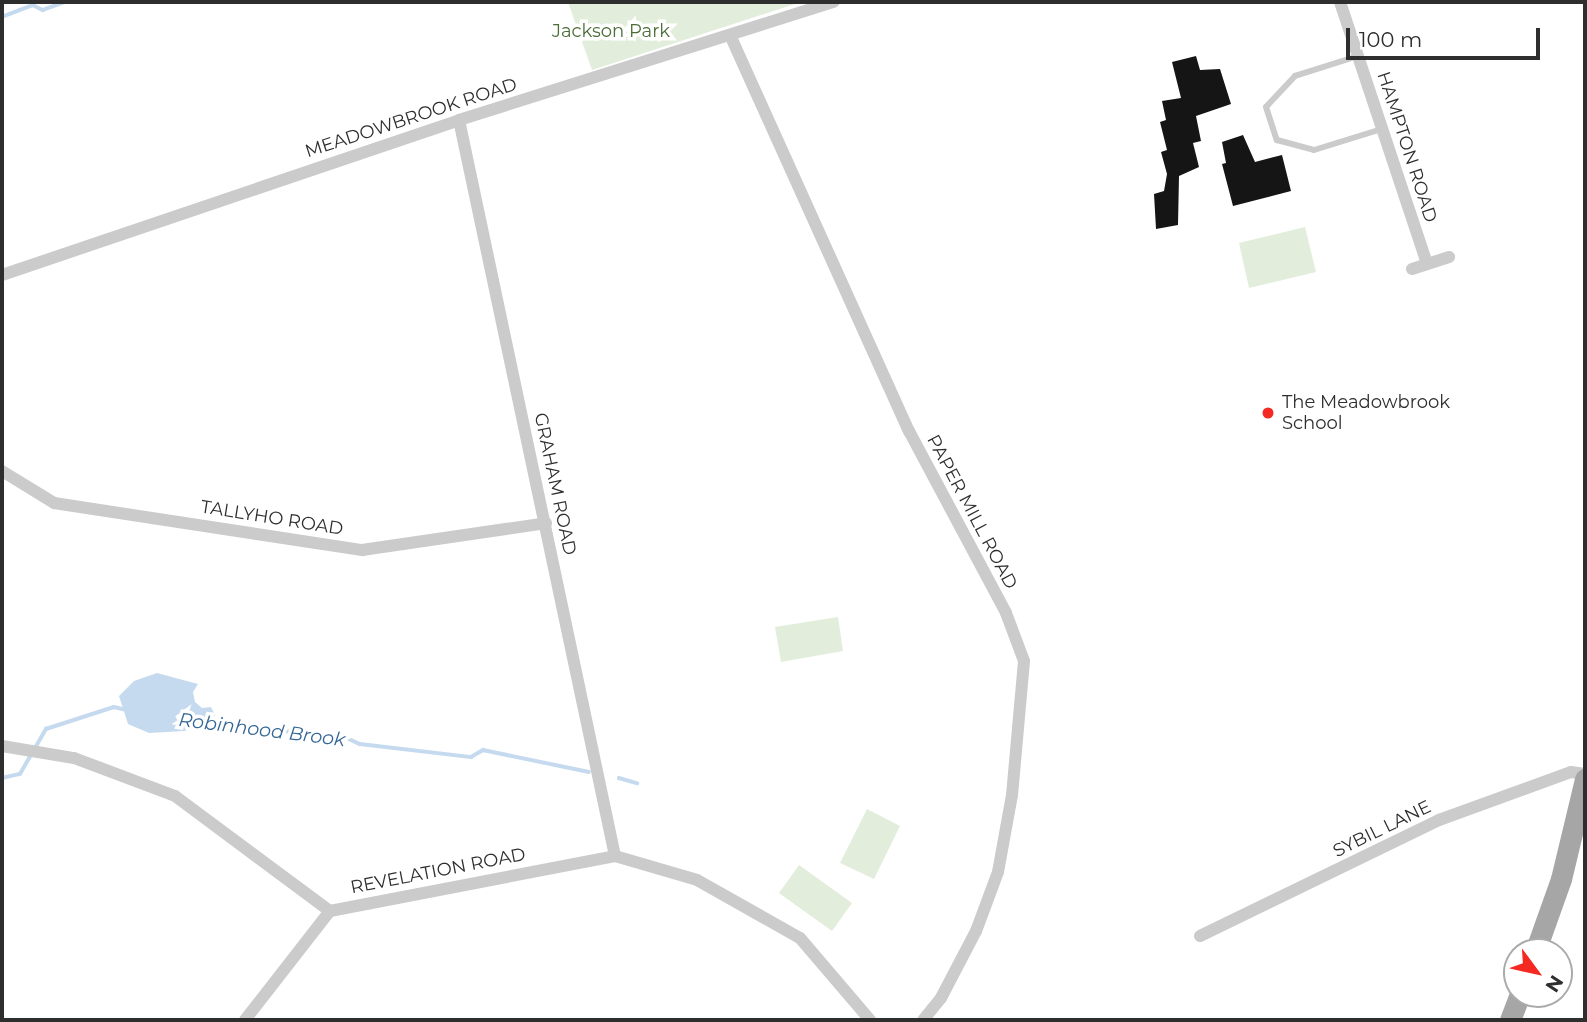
<!DOCTYPE html>
<html>
<head>
<meta charset="utf-8">
<style>
	body { margin:0 }
	#map { position:relative; width:1587px; height:1022px; overflow:hidden; background:#fff; font-family:Montserrat,sans-serif }
	div>[style] { position:absolute }
	.green>* { inset:0; background:#e2eddb }
	.water>* { inset:0; background:#c5daee }
	.stream>* { height:3.5px; margin:-1.75px; padding:0 1.75px; transform-origin:1.75px; border-radius:1.75px; background:#c5daee }
	.building>* { inset:0; background:#151515 }
	.service>* { height:6px; margin:-3px; padding:0 3px; transform-origin:3px; border-radius:3px; background:#cbcbcb }
	.minor>* { height:12px; margin:-6px; padding:0 6px; transform-origin:6px; border-radius:6px; background:#cbcbcb }
	.primary>* { height:21px; margin:-10.5px; padding:0 10.5px; transform-origin:10.5px; border-radius:10.5px; background:#a6a6a6 }
	.dots>* { width:19px; height:19px; translate:-50% -50%; box-sizing:border-box; border:4px solid #fff; border-radius:50% }
	span { translate:-50% -50%; white-space:nowrap; text-align:center; line-height:1.15; -webkit-text-stroke:7px #fff; paint-order:stroke }
	.park-label { font-size:18px; color:#4b6d38 }
	.street-label { font-size:18px; color:#2e2e2e }
	.poi-label { font-size:18px; color:#2e2e2e }
	.left { translate:0 -50%; text-align:left }
	.water-label { font-size:19px; color:#366797; font-style:italic }
	.frame { position:absolute; inset:0; border:4px solid #2e2e2e; pointer-events:none }
	.north { position:absolute; left:1503px; top:938px; width:70px; height:70px; box-sizing:border-box; background:#fff; border:2px solid #ababab; border-radius:50%; rotate:123deg; font-size:19px; font-weight:700; line-height:28px; text-align:center; color:#2e2e2e }
	.north::after { content:''; display:block; margin:auto; width:24px; height:32px; background:#f32922; clip-path:polygon(50% 0,100% 100%,50% 72%,0 100%) }
	.scale { position:absolute; left:1346px; top:28px; width:194px; height:32px; box-sizing:border-box; border:4px solid #2e2e2e; border-top:0; padding-left:9px; font-size:21px; line-height:24px; white-space:nowrap; color:#2e2e2e; -webkit-text-stroke:5px #fff; paint-order:stroke }
</style>
</head>
<body>
<div id="map">
	<div class="green">
		<div style="clip-path:polygon(568px 2px,801px 2px,592px 70px)"></div>
		<div style="clip-path:polygon(1305px 227px,1316px 272px,1249px 288px,1239px 243px)"></div>
		<div style="clip-path:polygon(838px 617px,843px 651px,781px 662px,775px 627px)"></div>
		<div style="clip-path:polygon(867px 809px,900px 826px,874px 879px,840px 863px)"></div>
		<div style="clip-path:polygon(799px 865px,852px 903px,832px 931px,779px 893px)"></div>
	</div>
	<div class="water">
		<div style="clip-path:polygon(157px 673px,198px 684px,193px 692px,195px 702px,202px 708px,211px 707px,215px 715px,203px 727px,184px 731px,149px 733px,128px 724px,119px 696px,134px 681px)"></div>
	</div>
	<div class="stream">
		<div style="left:2px;top:17px;width:33px;rotate:-21deg"></div>
		<div style="left:33px;top:5px;width:11px;rotate:27deg"></div>
		<div style="left:43px;top:10px;width:23px;rotate:-20deg"></div>
		<div style="left:200px;top:726px;width:111px;rotate:3.6deg"></div>
		<div style="left:311px;top:733px;width:36px;rotate:8deg"></div>
		<div style="left:347px;top:738px;width:14px;rotate:25deg"></div>
		<div style="left:360px;top:744px;width:112px;rotate:6.7deg"></div>
		<div style="left:471px;top:757px;width:14px;rotate:-30deg"></div>
		<div style="left:483px;top:750px;width:108px;rotate:11.7deg"></div>
		<div style="left:35px;top:748px;width:22px;rotate:-60deg"></div>
		<div style="left:46px;top:729px;width:71px;rotate:-17.9deg"></div>
		<div style="left:114px;top:707px;width:13px;rotate:13deg"></div>
		<div style="left:2px;top:778px;width:18px;rotate:-13deg"></div>
		<div style="left:20px;top:774px;width:22px;rotate:-60deg"></div>
		<div style="left:619px;top:778px;width:19px;rotate:16deg"></div>
	</div>
	<div class="building">
		<div style="clip-path:polygon(1196px 56px,1200px 70px,1220px 69px,1231px 104px,1196px 116px,1201px 141px,1193px 143px,1199px 167px,1179px 176px,1178px 225px,1156px 229px,1154px 194px,1164px 191px,1167px 174px,1161px 152px,1167px 150px,1160px 122px,1166px 120px,1162px 101px,1181px 98px,1172px 62px)"></div>
		<div style="clip-path:polygon(1243px 135px,1255px 162px,1282px 155px,1291px 191px,1233px 206px,1222px 164px,1226px 163px,1222px 142px)"></div>
	</div>
	<div class="service">
		<div style="left:1358px;top:56px;width:66px;rotate:162.4deg"></div>
		<div style="left:1295px;top:76px;width:42px;rotate:133.1deg"></div>
		<div style="left:1266px;top:107px;width:35px;rotate:72deg"></div>
		<div style="left:1277px;top:140px;width:38px;rotate:15deg"></div>
		<div style="left:1314px;top:150px;width:71px;rotate:-17.2deg"></div>
	</div>
	<div class="minor">
		<div style="left:1340px;top:2px;width:276px;rotate:71.6deg"></div>
		<div style="left:730px;top:35px;width:435px;rotate:65.7deg"></div>
		<div style="left:909px;top:431px;width:206px;rotate:61.9deg"></div>
		<div style="left:1006px;top:613px;width:51px;rotate:69.4deg"></div>
		<div style="left:1024px;top:661px;width:135px;rotate:95.1deg"></div>
		<div style="left:1012px;top:795px;width:78px;rotate:100.3deg"></div>
		<div style="left:998px;top:872px;width:63px;rotate:110.4deg"></div>
		<div style="left:976px;top:931px;width:76px;rotate:117.6deg"></div>
		<div style="left:941px;top:998px;width:28px;rotate:129deg"></div>
		<div style="left:459px;top:120px;width:752px;rotate:78.03deg"></div>
		<div style="left:1412px;top:269px;width:39px;rotate:-18deg"></div>
		<div style="left:2px;top:275px;width:483px;rotate:-18.7deg"></div>
		<div style="left:459px;top:120px;width:393px;rotate:-17.5deg"></div>
		<div style="left:2px;top:471px;width:61px;rotate:31.6deg"></div>
		<div style="left:54px;top:503px;width:312px;rotate:8.7deg"></div>
		<div style="left:362px;top:550px;width:186px;rotate:-8.3deg"></div>
		<div style="left:2px;top:746px;width:73px;rotate:9.5deg"></div>
		<div style="left:74px;top:758px;width:108px;rotate:20.6deg"></div>
		<div style="left:175px;top:796px;width:193px;rotate:36.6deg"></div>
		<div style="left:330px;top:911px;width:290px;rotate:-10.9deg"></div>
		<div style="left:615px;top:856px;width:85px;rotate:16.3deg"></div>
		<div style="left:697px;top:880px;width:118px;rotate:29.4deg"></div>
		<div style="left:800px;top:938px;width:108px;rotate:49.5deg"></div>
		<div style="left:1200px;top:936px;width:266px;rotate:-25.9deg"></div>
		<div style="left:1439px;top:820px;width:140px;rotate:-20deg"></div>
		<div style="left:1571px;top:772px;width:14px;rotate:8deg"></div>
		<div style="left:245px;top:1020px;width:138px;rotate:-52.1deg"></div>
	</div>
	<div class="primary">
		<div style="left:1535px;top:952px;width:77px;rotate:-70.4deg"></div>
		<div style="left:1561px;top:879px;width:103px;rotate:-76.5deg"></div>
		<div style="left:1510px;top:1020px;width:28px;rotate:-69deg"></div>
	</div>
	<div class="dots">
		<div style="left:1268px;top:413px;background:#f32922"></div>
	</div>
	<div class="park-label">
		<span style="left:611px;top:31px">Jackson Park</span>
	</div>
	<div class="street-label">
		<span style="left:411px;top:118px;rotate:-18deg">MEADOWBROOK ROAD</span>
		<span style="left:1407px;top:147px;rotate:72deg">HAMPTON ROAD</span>
		<span style="left:555px;top:484px;rotate:78deg">GRAHAM ROAD</span>
		<span style="left:972px;top:512px;rotate:62deg">PAPER MILL ROAD</span>
		<span style="left:272px;top:518px;rotate:9deg">TALLYHO ROAD</span>
		<span style="left:1382px;top:829px;rotate:-26deg">SYBIL LANE</span>
		<span style="left:438px;top:871px;rotate:-11deg">REVELATION ROAD</span>
	</div>
	<div class="poi-label">
		<span class="left" style="left:1282px;top:413px">The Meadowbrook<br>School</span>
	</div>
	<div class="water-label">
		<span style="left:262px;top:730px;rotate:7deg">Robinhood Brook</span>
	</div>
	<div class="frame"></div>
	<div class="north">N</div>
	<div class="scale">100 m</div>
</div>
</body>
</html>
